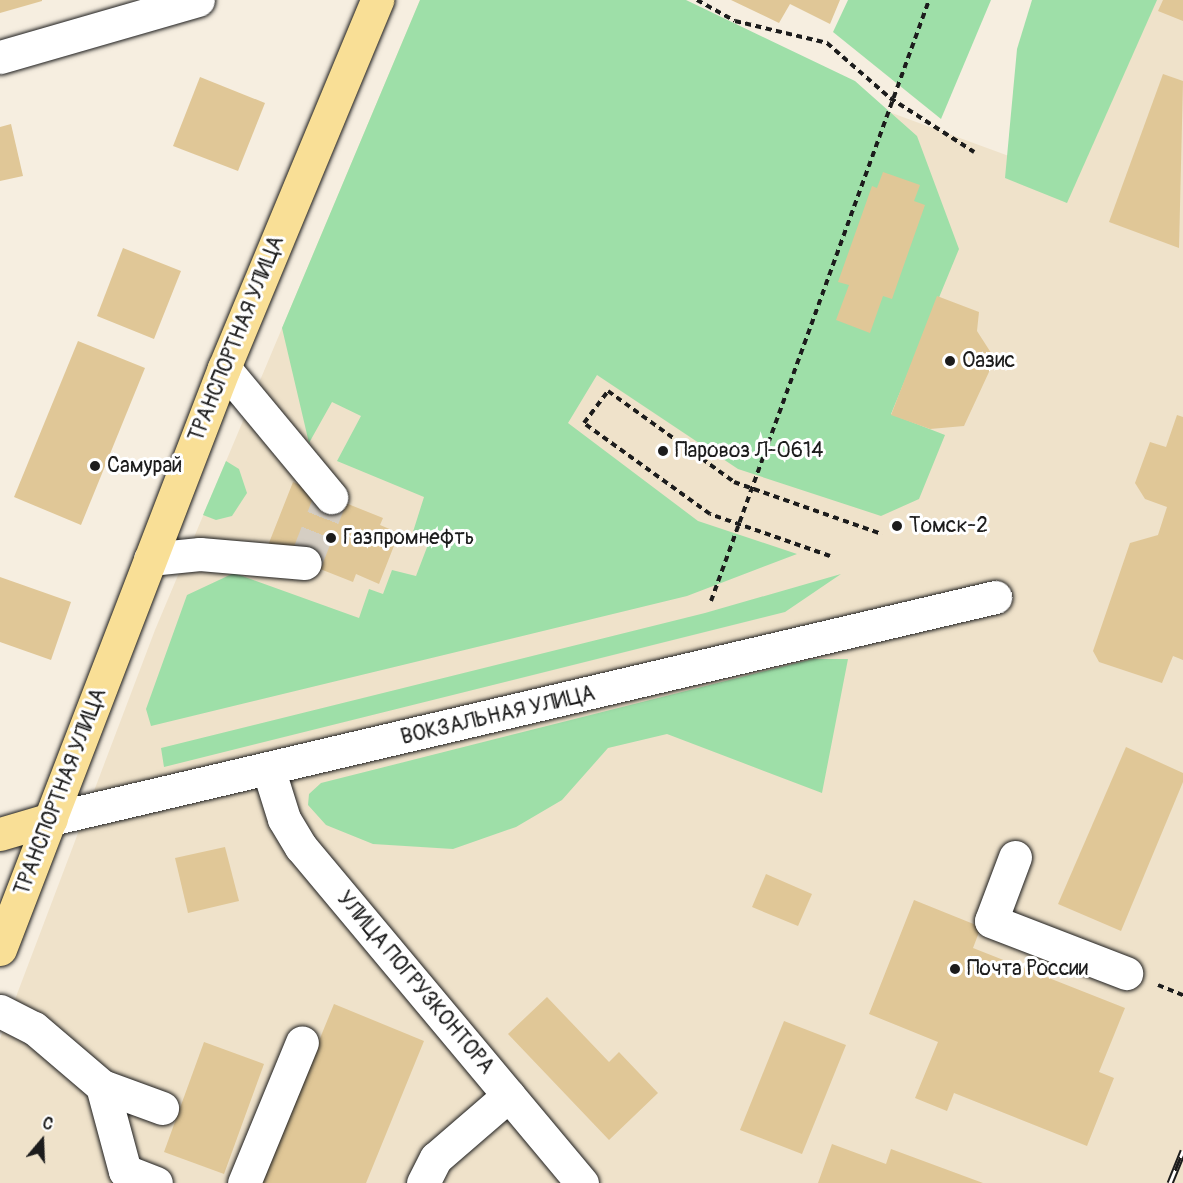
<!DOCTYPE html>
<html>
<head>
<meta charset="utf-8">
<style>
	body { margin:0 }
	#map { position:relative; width:1183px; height:1183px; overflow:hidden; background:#f6eee0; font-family:Pangolin,sans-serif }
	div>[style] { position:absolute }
	.built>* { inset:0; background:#efe2ca }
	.green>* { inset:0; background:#9edfa8 }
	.building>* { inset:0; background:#e0c797 }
	.minor-tunnel>* { height:33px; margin-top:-16.5px; transform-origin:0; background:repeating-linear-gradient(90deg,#d5cec3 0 33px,transparent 0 49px) }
	.path>* { height:4px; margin-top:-2px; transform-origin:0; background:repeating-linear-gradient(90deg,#1c1c1c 0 6px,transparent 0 10.5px) }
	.roads { filter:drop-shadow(0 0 2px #1c1c1c) drop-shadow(0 0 2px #1c1c1c) }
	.minor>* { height:33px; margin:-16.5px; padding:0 16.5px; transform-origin:16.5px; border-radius:16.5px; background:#fff }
	.major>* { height:33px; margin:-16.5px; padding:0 16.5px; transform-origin:16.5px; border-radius:16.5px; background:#f9df96 }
	.rail>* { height:7px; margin-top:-3.5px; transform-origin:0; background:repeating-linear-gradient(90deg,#fff 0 14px,#1c1c1c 0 28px); box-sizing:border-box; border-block:2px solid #1c1c1c }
	.dots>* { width:16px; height:16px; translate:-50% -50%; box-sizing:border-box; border:3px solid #fff; border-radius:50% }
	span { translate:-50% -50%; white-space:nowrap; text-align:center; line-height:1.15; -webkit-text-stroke:6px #fff; paint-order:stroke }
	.street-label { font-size:21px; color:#1c1c1c }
	.poi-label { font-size:21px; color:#1c1c1c }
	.left { translate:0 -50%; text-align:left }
	.north { position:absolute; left:12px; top:1111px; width:60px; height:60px; -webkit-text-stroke:4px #fff; paint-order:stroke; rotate:19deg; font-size:16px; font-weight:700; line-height:24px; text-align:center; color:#1c1c1c }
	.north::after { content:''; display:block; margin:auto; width:21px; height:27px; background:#1c1c1c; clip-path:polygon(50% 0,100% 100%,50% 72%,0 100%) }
</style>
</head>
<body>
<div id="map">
	<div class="built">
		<div style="clip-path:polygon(420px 0,585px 0,1017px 159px,1108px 0,1183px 0,1183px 1183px,0 1183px,0 1039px,155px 630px)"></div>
	</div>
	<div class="green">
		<div style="clip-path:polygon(420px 0,686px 0,855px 81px,917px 136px,959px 249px,891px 414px,945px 435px,919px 499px,881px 516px,738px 469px,597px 375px,568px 423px,698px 521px,797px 554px,687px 596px,151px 726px,146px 709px,187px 595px,234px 573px,359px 618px,369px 589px,383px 594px,392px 570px,416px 576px,429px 542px,412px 535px,424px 497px,337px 461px,361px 416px,332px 402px,309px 443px,282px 328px)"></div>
		<div style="clip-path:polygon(848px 0,991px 0,941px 119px,833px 32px)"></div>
		<div style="clip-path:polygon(1032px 0,1157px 0,1067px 203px,1005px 178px,1017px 49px)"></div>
		<div style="clip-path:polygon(226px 461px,239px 469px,247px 493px,232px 516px,216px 520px,203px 515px)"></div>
		<div style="clip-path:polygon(841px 574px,785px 612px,164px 767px,161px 748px,705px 613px)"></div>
		<div style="clip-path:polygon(813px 659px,848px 659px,822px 793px,667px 734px,608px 748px,562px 800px,516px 827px,453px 849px,373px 844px,326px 825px,308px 805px,309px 794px,321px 783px)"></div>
	</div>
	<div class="building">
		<div style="clip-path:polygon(0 0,42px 0,42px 1px,0 13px)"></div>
		<div style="clip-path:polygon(731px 0,840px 0,830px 24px,790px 4px,779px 23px)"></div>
		<div style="clip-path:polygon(1163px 0,1183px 0,1183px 21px,1158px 11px)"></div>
		<div style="clip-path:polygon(1163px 74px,1183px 81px,1179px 248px,1109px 222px)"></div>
		<div style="clip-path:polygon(200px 77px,265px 103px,238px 171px,173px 146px)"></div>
		<div style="clip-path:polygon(11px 124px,23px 176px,0 181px,0 127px)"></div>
		<div style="clip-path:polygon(883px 172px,920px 185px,914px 201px,925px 205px,892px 299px,883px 296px,870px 333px,836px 320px,849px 285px,838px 282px,872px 186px,877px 188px)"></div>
		<div style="clip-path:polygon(123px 248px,181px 271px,154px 339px,97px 316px)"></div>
		<div style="clip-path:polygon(937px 296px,979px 312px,977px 331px,995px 359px,964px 426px,930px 429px,891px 415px)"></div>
		<div style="clip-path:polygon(78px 341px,145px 368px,81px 525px,14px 497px)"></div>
		<div style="clip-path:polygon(1177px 415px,1183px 417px,1183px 660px,1173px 656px,1162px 683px,1099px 662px,1093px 651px,1130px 543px,1158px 535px,1167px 507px,1145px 499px,1135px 483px,1150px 442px,1166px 447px)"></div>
		<div style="clip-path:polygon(293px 482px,383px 518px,380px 525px,399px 533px,379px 584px,356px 574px,353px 582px,267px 548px)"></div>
		<div style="clip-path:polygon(0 577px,71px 602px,51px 660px,0 642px)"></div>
		<div style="clip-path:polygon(1126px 747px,1183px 773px,1183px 782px,1121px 931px,1058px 904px)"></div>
		<div style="clip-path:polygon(225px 847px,239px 901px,188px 913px,175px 858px)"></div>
		<div style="clip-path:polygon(766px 874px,812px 894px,798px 926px,752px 907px)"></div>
		<div style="clip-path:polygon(914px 900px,981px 927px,973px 948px,1125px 1008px,1099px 1072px,1114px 1078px,1087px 1146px,954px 1093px,947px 1111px,915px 1098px,938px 1042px,869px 1014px)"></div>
		<div style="clip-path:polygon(547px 997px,609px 1062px,619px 1052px,658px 1093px,609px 1140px,508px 1034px)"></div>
		<div style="clip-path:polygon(334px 1004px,424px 1041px,366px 1183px,261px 1183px)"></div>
		<div style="clip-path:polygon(784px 1021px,846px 1045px,802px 1154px,740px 1130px)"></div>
		<div style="clip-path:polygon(204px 1042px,264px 1064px,224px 1174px,164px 1152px)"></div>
		<div style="clip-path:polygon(832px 1144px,886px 1164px,891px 1149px,983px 1183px,818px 1183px)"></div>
	</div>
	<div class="minor-tunnel">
		<div style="left:305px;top:563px;width:71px;rotate:-68.5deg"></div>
	</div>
	<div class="path">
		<div style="left:697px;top:0;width:43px;rotate:28.9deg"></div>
		<div style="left:735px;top:21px;width:95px;rotate:13.4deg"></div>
		<div style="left:827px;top:43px;width:84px;rotate:41.1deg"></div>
		<div style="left:890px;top:98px;width:100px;rotate:32.7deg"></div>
		<div style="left:830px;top:556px;width:127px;rotate:-160.7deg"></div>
		<div style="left:710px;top:514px;width:155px;rotate:-144.2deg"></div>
		<div style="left:584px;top:423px;width:40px;rotate:-53deg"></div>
		<div style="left:608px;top:391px;width:155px;rotate:35.8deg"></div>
		<div style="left:734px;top:482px;width:157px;rotate:19.4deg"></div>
		<div style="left:711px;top:601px;width:639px;rotate:-70.06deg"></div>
		<div style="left:1158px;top:985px;width:27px;rotate:22deg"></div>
	</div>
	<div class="roads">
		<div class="minor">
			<div style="left:0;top:57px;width:206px;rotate:-16.1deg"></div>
			<div style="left:224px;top:368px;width:168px;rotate:50.3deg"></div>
			<div style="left:150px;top:559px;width:50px;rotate:-5.7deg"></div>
			<div style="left:200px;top:554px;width:105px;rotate:4.9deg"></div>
			<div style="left:269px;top:771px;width:50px;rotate:72.6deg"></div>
			<div style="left:284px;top:819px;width:33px;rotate:59deg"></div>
			<div style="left:301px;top:847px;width:438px;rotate:50.1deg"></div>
			<div style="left:51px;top:819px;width:970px;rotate:-13.23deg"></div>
			<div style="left:1015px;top:857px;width:68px;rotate:110.6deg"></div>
			<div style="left:991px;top:921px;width:145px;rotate:21.1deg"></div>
			<div style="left:0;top:1011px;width:38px;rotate:27deg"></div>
			<div style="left:34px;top:1028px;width:89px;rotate:40.5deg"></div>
			<div style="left:102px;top:1086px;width:64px;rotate:20.1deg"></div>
			<div style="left:102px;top:1086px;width:88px;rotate:74.9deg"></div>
			<div style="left:125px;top:1171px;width:33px;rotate:21deg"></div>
			<div style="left:244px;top:1183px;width:152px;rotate:-67.6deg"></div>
			<div style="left:423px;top:1183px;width:28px;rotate:-63deg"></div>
			<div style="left:436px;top:1158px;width:96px;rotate:-40.8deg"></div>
		</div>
		<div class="major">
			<div style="left:0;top:834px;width:53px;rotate:-16.4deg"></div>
			<div style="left:0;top:949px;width:623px;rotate:-68.92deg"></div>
			<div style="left:224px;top:368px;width:399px;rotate:-67.4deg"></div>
		</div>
	</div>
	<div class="rail">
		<div style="left:1170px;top:1183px;width:35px;rotate:-68deg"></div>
	</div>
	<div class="dots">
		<div style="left:950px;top:361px;background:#1c1c1c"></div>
		<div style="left:663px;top:451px;background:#1c1c1c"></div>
		<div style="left:95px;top:466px;background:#1c1c1c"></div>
		<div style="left:897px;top:526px;background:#1c1c1c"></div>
		<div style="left:331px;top:538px;background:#1c1c1c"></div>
		<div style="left:955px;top:969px;background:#1c1c1c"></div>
	</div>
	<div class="street-label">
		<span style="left:237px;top:339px;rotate:-68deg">ТРАНСПОРТНАЯ УЛИЦА</span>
		<span style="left:498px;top:716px;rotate:-13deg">ВОКЗАЛЬНАЯ УЛИЦА</span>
		<span style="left:61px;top:792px;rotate:-69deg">ТРАНСПОРТНАЯ УЛИЦА</span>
		<span style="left:415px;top:983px;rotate:50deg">УЛИЦА ПОГРУЗКОНТОРА</span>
	</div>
	<div class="poi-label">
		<span class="left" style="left:962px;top:361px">Оазис</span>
		<span class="left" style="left:675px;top:451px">Паровоз Л-0614</span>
		<span class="left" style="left:107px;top:466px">Самурай</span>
		<span class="left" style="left:909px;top:526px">Томск-2</span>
		<span class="left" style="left:343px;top:538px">Газпромнефть</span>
		<span class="left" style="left:967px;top:969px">Почта России</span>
	</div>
	<div class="north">С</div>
</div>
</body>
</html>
